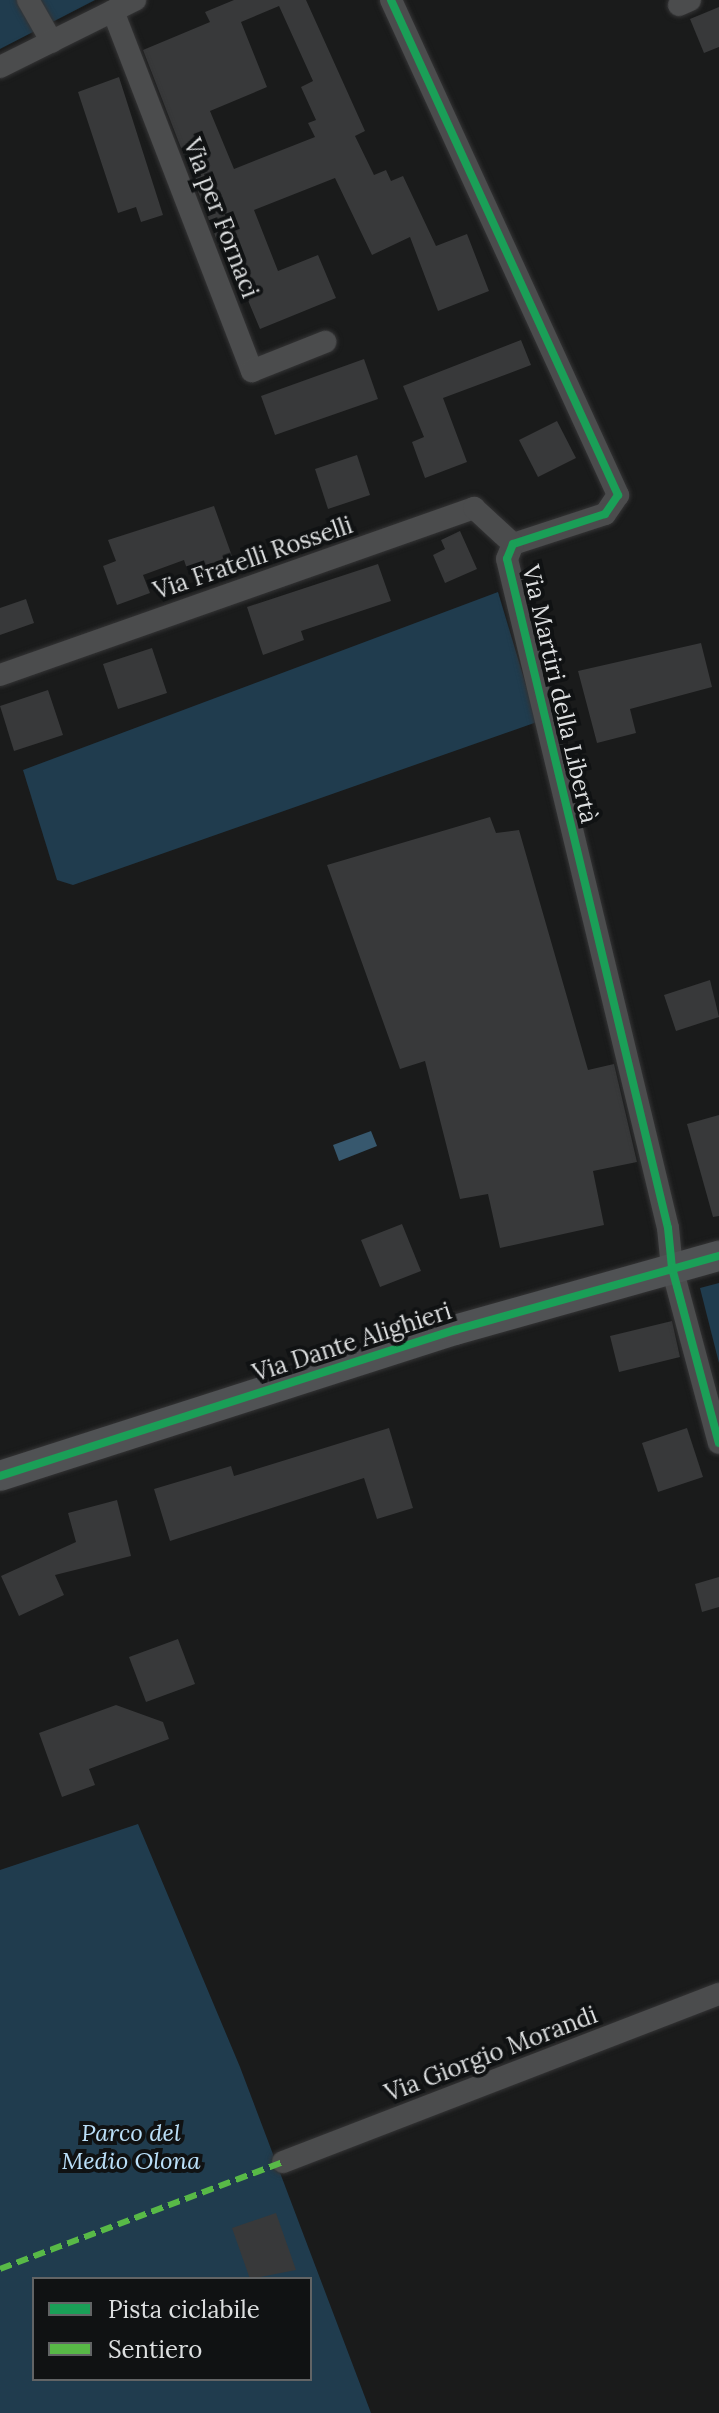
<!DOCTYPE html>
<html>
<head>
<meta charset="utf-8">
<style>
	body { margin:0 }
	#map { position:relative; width:719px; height:2413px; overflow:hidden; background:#1a1b1b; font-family:Lora,serif }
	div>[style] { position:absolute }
	.green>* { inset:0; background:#203c4e }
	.water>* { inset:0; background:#37586e }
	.building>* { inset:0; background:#38393a }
	.roads { filter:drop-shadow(0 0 2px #343435) drop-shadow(0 0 2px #343435) }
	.street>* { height:22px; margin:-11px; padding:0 11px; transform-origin:11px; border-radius:11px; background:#4b4c4d }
	.secondary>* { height:30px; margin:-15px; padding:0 15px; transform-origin:15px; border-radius:15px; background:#505254 }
	.quiet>* { height:6px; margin-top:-3px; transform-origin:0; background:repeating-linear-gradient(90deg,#58b947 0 12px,transparent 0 18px) }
	.cycleway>* { height:8px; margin:-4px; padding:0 4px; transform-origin:4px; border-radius:4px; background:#1a9f57 }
	span { translate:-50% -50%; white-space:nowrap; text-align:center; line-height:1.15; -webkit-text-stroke:8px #101213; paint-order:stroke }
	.street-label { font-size:24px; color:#dddfe0 }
	.park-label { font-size:24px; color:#bbe0f9; font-style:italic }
	.legend { position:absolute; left:32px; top:2277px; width:280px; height:104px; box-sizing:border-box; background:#101213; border:2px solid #626465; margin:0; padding:10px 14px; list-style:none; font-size:24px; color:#dddfe0 }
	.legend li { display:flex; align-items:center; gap:16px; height:40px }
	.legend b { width:40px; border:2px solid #626465 }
</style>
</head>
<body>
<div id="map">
	<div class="green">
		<div style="clip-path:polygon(0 0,95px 0,0 49px)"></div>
		<div style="clip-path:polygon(498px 592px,537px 722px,73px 885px,57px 880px,23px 770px)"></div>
		<div style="clip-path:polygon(719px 1283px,719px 1363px,700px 1288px)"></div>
		<div style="clip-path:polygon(evenodd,138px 1824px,240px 2067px,371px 2413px,0 2413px,0 1870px,138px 1824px,34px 2279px,310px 2279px,310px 2379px,34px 2379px,34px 2279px)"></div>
	</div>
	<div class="water">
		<div style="clip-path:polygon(371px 1131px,377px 1146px,339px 1161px,333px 1145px)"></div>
	</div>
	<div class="building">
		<div style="clip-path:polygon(evenodd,234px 0,306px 0,365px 131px,355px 136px,374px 175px,386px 170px,391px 181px,403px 176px,436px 246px,467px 234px,489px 291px,438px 311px,410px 237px,372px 255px,335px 178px,254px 210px,278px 271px,318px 255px,336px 298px,260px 329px,234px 267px,228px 269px,143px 50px,210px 22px,205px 12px,234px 0,279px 6px,313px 81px,301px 87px,316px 120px,308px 123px,315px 137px,234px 169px,210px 111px,267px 87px,241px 22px,279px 6px)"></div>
		<div style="clip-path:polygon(719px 7px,719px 47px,704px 53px,690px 19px)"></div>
		<div style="clip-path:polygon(119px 77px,163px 215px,141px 222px,136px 207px,118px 213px,78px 92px)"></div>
		<div style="clip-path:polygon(521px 340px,531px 365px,443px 398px,467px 462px,425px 478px,412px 442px,424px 437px,403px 386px)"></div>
		<div style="clip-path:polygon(364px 359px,378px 399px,275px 435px,261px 396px)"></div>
		<div style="clip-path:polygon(557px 421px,576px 458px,538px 477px,519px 440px)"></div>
		<div style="clip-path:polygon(357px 455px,370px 495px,328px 509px,315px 469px)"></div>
		<div style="clip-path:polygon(214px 506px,232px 556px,188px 572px,184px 560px,143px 575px,150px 593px,117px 605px,103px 566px,116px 561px,108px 540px)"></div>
		<div style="clip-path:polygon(460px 531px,477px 569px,445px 583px,433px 555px,445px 549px,441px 540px)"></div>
		<div style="clip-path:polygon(378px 564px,391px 601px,301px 631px,304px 640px,263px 655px,247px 607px)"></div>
		<div style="clip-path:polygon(26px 599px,34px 623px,0 635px,0 608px)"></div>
		<div style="clip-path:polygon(701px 643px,712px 687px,630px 709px,636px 733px,597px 743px,578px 671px)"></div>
		<div style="clip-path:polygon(152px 648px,167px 693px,118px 709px,103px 664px)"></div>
		<div style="clip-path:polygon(48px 690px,63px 735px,14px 751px,0 706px)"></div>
		<div style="clip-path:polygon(490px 817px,496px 833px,519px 830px,588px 1070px,614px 1064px,637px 1162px,593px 1171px,604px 1225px,500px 1248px,488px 1194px,460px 1199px,425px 1061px,400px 1069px,327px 865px)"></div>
		<div style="clip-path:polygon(710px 980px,719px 1017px,676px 1031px,664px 995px)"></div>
		<div style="clip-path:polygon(719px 1115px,719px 1216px,713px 1217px,687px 1124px)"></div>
		<div style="clip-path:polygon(402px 1224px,421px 1271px,380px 1287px,361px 1240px)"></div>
		<div style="clip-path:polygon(672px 1321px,680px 1357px,619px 1372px,610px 1336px)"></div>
		<div style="clip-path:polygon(389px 1428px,413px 1508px,377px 1519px,364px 1478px,170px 1541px,154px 1489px,231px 1466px,234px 1476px)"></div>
		<div style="clip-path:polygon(687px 1428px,703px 1477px,658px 1492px,642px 1443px)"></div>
		<div style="clip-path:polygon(117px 1500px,131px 1556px,55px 1575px,64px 1595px,19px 1616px,1px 1576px,76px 1542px,68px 1513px)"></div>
		<div style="clip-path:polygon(719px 1577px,719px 1607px,702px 1612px,695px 1584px)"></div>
		<div style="clip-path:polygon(178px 1639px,195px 1684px,146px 1702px,129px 1657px)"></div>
		<div style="clip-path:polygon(116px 1705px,163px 1722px,169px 1739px,89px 1769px,95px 1785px,62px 1797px,39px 1733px)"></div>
		<div style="clip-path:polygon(276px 2213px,296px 2270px,250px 2279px,232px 2228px)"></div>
	</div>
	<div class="roads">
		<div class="street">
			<div style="left:28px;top:0;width:48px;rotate:60.3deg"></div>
			<div style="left:391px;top:0;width:545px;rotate:65.36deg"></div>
			<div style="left:618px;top:495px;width:23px;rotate:124deg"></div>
			<div style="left:605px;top:514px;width:97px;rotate:161.9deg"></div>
			<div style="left:513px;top:544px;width:16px;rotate:112deg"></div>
			<div style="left:507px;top:559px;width:688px;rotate:76.47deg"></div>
			<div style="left:668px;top:1228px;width:40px;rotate:84.3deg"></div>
			<div style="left:672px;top:1268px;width:181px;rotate:75deg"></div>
			<div style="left:679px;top:5px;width:12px;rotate:-24deg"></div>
			<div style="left:113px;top:11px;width:386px;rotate:68.9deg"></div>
			<div style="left:252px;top:371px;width:79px;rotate:-21.7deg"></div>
			<div style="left:0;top:67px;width:151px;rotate:-26.4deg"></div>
			<div style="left:0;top:675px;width:503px;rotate:-19.41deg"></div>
			<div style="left:474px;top:508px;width:53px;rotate:42.7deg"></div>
			<div style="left:283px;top:2162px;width:467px;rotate:-21.1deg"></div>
		</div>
		<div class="secondary">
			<div style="left:0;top:1476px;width:478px;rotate:-17.8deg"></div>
			<div style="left:455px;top:1330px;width:274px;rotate:-15.7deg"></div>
		</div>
	</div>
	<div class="quiet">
		<div style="left:0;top:2269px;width:303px;rotate:-20.7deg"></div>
	</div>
	<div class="cycleway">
		<div style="left:391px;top:0;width:545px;rotate:65.36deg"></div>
		<div style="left:618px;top:495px;width:23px;rotate:124deg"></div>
		<div style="left:605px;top:514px;width:97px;rotate:161.9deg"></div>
		<div style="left:513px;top:544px;width:16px;rotate:112deg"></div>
		<div style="left:507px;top:559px;width:688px;rotate:76.47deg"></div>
		<div style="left:668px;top:1228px;width:40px;rotate:84.3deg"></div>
		<div style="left:672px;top:1268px;width:181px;rotate:75deg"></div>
		<div style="left:0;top:1476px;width:478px;rotate:-17.8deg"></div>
		<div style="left:455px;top:1330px;width:274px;rotate:-15.7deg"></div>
	</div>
	<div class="street-label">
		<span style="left:221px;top:218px;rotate:69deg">Via per Fornaci</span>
		<span style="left:253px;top:558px;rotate:-19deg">Via Fratelli Rosselli</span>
		<span style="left:560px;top:694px;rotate:77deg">Via Martiri della Libertà</span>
		<span style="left:352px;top:1342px;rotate:-18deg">Via Dante Alighieri</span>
		<span style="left:491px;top:2054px;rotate:-21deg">Via Giorgio Morandi</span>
	</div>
	<div class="park-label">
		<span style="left:131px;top:2147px">Parco del<br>Medio Olona</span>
	</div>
	<ul class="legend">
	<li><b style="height:10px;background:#1a9f57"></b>Pista ciclabile</li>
	<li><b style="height:10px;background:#58b947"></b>Sentiero</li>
	</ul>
</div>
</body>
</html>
